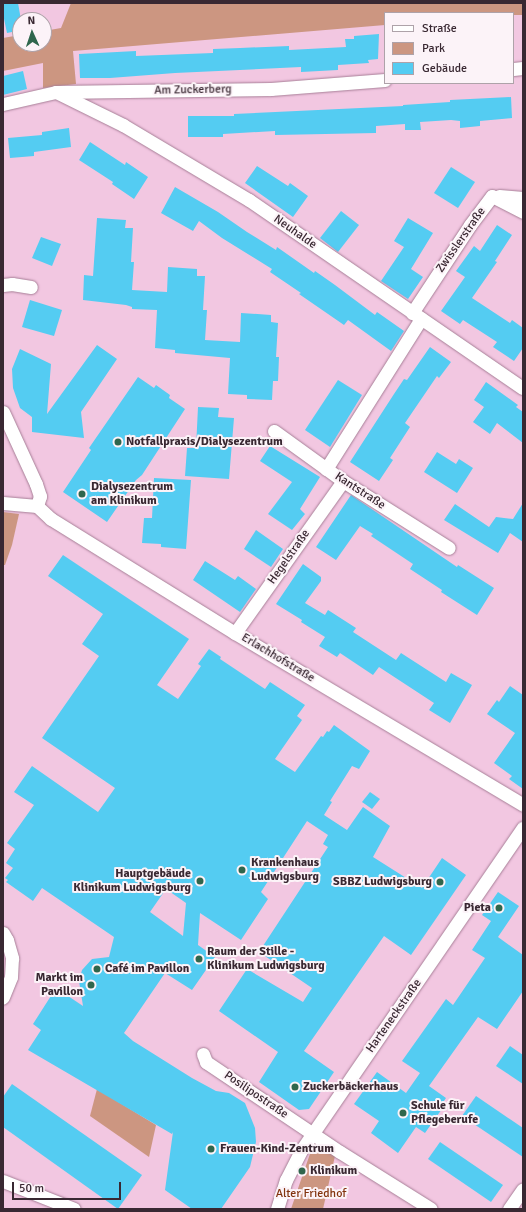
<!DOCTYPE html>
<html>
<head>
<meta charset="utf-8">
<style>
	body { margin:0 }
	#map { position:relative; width:526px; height:1212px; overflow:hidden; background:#f2c7e1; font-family:Signika,sans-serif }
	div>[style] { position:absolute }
	.green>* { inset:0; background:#cc9681 }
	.building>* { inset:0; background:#54ccf2 }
	.roads { filter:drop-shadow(0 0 1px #a77f97) drop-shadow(0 0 1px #a77f97) }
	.street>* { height:13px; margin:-6.5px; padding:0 6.5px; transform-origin:6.5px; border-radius:6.5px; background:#fff }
	.dots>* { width:11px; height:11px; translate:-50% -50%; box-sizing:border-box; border:2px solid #fcf3f8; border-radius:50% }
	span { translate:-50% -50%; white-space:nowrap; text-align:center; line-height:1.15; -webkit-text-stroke:4px #fcf3f8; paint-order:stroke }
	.street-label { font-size:12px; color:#392832 }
	.poi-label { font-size:12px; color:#392832; font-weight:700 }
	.left { translate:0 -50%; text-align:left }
	.right { translate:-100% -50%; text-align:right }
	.park-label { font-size:12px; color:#82330e }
	.frame { position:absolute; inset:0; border:4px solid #392832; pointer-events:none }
	.legend { position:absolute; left:384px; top:12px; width:130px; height:72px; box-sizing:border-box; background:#fcf3f8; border:1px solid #aea2a9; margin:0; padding:5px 7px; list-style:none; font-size:12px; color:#392832 }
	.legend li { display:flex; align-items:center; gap:8px; height:20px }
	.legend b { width:20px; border:1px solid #aea2a9 }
	.north { position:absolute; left:12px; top:12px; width:40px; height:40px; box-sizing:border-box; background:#fcf3f8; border:1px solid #aea2a9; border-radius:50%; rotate:357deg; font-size:11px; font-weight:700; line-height:16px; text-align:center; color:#392832 }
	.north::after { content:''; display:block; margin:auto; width:14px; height:18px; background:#2f664d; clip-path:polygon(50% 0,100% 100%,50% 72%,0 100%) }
	.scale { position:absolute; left:12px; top:1182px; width:109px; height:18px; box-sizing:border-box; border:2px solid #392832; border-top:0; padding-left:5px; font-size:12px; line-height:14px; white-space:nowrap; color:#392832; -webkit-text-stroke:3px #fcf3f8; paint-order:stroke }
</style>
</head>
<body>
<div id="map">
	<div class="green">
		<div style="clip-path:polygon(71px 3px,523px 3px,523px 15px,513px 15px,513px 13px,385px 13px,385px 25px,73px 51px,76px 84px,43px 88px,43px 63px,3px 71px,3px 38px,20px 35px,20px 44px,44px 44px,44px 31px,61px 28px)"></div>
		<div style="clip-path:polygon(3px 512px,19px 514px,12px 545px,5px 565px,3px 565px)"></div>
		<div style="clip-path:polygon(97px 1089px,156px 1125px,149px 1157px,90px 1116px)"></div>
		<div style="clip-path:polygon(314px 1142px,335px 1156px,323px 1209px,291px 1209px)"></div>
	</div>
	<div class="building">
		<div style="clip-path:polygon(3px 3px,18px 3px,21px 20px,20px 20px,20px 41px,12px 32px,7px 33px,3px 14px)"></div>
		<div style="clip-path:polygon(379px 34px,378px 59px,368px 60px,369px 63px,338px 65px,338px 70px,301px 72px,301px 67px,175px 73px,110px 78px,80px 78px,79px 54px,136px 51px,136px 56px,213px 53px,213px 49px,240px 48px,289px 46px,289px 50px,346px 47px,345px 39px,354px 39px,354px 36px)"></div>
		<div style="clip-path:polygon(23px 71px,27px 89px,3px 95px,3px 76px)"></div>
		<div style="clip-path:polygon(511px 97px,512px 118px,480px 121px,480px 126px,460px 128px,460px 121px,451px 120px,420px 122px,421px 130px,405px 130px,405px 124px,376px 126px,376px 133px,275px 135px,275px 131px,223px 134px,223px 137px,188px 137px,188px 116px,234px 116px,234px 114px,403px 106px,403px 105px,450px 102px,450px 100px)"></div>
		<div style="clip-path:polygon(69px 128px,71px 147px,34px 152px,34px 156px,10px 158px,8px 138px,42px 135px,42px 132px)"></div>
		<div style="clip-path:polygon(90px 142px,125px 165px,126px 162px,148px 177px,134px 199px,112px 184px,113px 182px,79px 160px)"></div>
		<div style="clip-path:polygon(257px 166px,288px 186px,290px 183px,308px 196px,293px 217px,245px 183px)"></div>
		<div style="clip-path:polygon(451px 167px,475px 182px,458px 208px,434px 193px)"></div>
		<div style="clip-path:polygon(175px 187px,218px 212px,247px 232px,276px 250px,277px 247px,314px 273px,315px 271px,335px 285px,375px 315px,377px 312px,404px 331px,391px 351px,348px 320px,344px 325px,299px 294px,301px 293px,270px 272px,272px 269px,222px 238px,199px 221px,193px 231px,161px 213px)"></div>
		<div style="clip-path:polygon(341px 211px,359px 225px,338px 252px,320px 238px)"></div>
		<div style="clip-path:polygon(97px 218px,126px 220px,125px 228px,133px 228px,131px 262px,134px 262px,132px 290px,167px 292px,168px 267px,197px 269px,197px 276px,205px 276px,203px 310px,207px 310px,205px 340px,240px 342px,241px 313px,271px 315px,271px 322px,278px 323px,276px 357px,279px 357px,278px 381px,273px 381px,272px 400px,247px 399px,247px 395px,228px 394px,230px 358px,175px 353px,175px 350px,155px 348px,157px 310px,132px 309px,132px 307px,126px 305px,83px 300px,84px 275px,93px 276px)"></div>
		<div style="clip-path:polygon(408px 218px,433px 233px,411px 269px,423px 277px,408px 299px,381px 281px,404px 247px,394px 241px)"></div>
		<div style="clip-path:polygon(497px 225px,512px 235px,495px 261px,497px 262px,472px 298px,510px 323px,512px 320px,523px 328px,523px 348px,514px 361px,493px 347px,497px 342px,463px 320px,460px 324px,441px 311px,465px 277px,456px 271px,474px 246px,480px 251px)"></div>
		<div style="clip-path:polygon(41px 237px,61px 244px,52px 266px,32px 258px)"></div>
		<div style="clip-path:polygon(30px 300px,62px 310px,54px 336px,22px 327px)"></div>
		<div style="clip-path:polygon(97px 345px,117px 359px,81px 412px,84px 438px,32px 432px,32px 417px,20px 408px,13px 388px,12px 369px,20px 349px,51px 364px,47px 414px)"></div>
		<div style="clip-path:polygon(430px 347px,451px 362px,439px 378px,437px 376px,405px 423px,410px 427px,390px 458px,393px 460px,379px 481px,350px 462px,394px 394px,404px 379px,407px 380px)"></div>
		<div style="clip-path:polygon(138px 377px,154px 388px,156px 385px,170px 395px,169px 398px,185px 409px,142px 475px,136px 480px,107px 522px,63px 492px,91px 450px,89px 448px)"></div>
		<div style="clip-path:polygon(338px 380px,362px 395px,330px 447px,305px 430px)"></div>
		<div style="clip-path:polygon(486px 382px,518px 405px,516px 407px,523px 412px,523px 443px,497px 423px,490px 434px,473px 422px,484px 407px,474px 400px)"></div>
		<div style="clip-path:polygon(198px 407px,219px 408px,218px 417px,234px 418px,229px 479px,185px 476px,187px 448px,196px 448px)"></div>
		<div style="clip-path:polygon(270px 446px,320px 477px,300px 509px,305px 514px,292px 530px,268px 514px,292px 482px,260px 461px)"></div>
		<div style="clip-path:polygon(437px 452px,456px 464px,459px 459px,473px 468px,457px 493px,424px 472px)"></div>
		<div style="clip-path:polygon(154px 478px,191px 480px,186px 549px,161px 547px,161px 544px,142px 543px,144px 518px,152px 518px)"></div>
		<div style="clip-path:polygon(351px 495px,457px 567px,458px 565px,494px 588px,477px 615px,441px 592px,442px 590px,410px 569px,413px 564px,371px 536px,373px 534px,360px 526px,336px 560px,316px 547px)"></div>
		<div style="clip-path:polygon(523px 503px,523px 542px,510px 533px,498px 553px,444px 520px,455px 504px,489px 527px,496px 517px,513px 519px)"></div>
		<div style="clip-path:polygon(256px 530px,283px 549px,271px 567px,244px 549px)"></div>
		<div style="clip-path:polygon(evenodd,63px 555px,189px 639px,157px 685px,178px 699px,201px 666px,198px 664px,209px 649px,221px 657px,220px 659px,265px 689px,270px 682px,305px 705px,297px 716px,302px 720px,275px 759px,295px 772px,321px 736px,323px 737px,327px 731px,329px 732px,334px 725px,370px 751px,359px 769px,352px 766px,330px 801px,332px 802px,324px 815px,347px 830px,363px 807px,390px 826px,373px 857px,422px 888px,442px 858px,466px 875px,411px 955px,384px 936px,304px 1051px,334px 1072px,309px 1109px,299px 1110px,259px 1082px,278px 1052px,219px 1011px,247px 969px,303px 1002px,312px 988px,259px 952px,328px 847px,323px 844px,328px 835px,307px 821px,261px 892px,268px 899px,241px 940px,200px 913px,198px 945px,215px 957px,192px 990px,165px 973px,124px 1033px,133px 1041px,192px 1078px,216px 1091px,229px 1093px,245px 1103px,255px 1128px,256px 1142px,250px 1167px,221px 1209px,192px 1209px,165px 1190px,173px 1132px,172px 1134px,28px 1050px,41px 1030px,33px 1024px,56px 988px,83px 1006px,79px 981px,82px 970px,92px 959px,109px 957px,114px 937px,42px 888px,33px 901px,6px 882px,8px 880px,5px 878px,13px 868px,6px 863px,15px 849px,7px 843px,34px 805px,14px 792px,32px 766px,98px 812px,115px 788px,42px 738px,99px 656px,82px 644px,103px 614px,48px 576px,63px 555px,166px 889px,186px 903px,183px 936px,150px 912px,166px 889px)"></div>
		<div style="clip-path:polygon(205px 561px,235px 580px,238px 576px,256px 589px,240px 612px,193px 580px)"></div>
		<div style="clip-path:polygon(303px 564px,321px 577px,321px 581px,305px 603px,325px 615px,328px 610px,356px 628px,353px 632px,396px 660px,401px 653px,446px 682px,451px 673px,472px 685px,450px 723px,429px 710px,434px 703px,379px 667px,373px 675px,340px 653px,337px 657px,319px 646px,325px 637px,301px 622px,302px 620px,276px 604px)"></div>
		<div style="clip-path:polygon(510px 686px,523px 695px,523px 789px,509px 779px,512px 776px,494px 763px,515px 733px,487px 714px,497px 700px,499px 702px)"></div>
		<div style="clip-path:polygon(370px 792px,380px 799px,372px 809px,362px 802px)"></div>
		<div style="clip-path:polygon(498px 892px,519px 906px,498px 937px,523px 955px,523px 991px,497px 1029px,478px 1017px,429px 1086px,446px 1098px,442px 1104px,444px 1106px,425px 1133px,416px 1127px,398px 1153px,371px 1133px,379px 1121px,354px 1104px,377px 1072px,406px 1093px,420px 1073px,402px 1061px,446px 999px,453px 1005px,485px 958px,472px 950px,491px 921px,482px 915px)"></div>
		<div style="clip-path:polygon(510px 1046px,523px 1055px,523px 1084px,496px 1066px)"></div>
		<div style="clip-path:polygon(12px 1084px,142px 1175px,118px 1209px,3px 1127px,3px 1097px)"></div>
		<div style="clip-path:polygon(476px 1096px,523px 1128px,523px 1157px,462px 1116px)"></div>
		<div style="clip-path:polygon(440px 1142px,503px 1185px,491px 1202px,428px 1159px)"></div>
	</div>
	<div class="roads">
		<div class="street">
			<div style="left:513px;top:69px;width:10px;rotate:-6deg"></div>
			<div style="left:56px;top:92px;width:75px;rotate:26.2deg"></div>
			<div style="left:123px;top:125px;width:147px;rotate:30.8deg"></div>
			<div style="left:249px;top:200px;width:332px;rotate:34.5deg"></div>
			<div style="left:3px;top:104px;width:54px;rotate:-12.8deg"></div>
			<div style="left:56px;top:92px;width:215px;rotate:-0.8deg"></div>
			<div style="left:271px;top:89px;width:114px;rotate:-4.5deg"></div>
			<div style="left:499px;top:196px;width:24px;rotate:5deg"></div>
			<div style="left:3px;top:285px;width:9px;rotate:-6deg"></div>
			<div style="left:12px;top:284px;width:19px;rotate:9deg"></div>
			<div style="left:412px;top:313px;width:105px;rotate:-56.6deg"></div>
			<div style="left:470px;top:225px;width:36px;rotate:-53deg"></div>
			<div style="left:492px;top:196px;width:35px;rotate:27deg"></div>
			<div style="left:3px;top:412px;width:79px;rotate:65.4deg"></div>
			<div style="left:36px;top:484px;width:13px;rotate:72deg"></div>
			<div style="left:40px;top:496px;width:10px;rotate:107deg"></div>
			<div style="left:274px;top:431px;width:85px;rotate:35.9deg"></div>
			<div style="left:343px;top:481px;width:125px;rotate:32.3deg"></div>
			<div style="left:326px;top:469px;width:178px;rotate:-57.7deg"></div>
			<div style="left:3px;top:503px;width:34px;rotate:5deg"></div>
			<div style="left:37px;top:506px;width:19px;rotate:43deg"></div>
			<div style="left:51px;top:519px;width:216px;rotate:31.8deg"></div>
			<div style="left:235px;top:633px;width:335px;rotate:30.8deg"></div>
			<div style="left:235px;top:633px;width:186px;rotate:-54.6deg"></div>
			<div style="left:3px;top:933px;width:8px;rotate:60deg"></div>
			<div style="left:7px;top:940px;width:19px;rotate:74deg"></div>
			<div style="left:12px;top:958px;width:19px;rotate:93deg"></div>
			<div style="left:11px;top:977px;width:22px;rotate:112deg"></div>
			<div style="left:203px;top:1054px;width:9px;rotate:69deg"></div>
			<div style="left:206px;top:1062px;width:161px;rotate:33.9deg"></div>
			<div style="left:340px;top:1152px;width:107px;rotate:32.1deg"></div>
			<div style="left:3px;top:1181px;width:76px;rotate:21.5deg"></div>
			<div style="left:277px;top:1209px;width:30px;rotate:-73deg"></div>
			<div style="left:286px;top:1180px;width:35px;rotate:-63deg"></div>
			<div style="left:302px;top:1149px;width:390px;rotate:-55.5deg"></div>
			<div style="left:509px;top:1209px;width:24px;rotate:-55deg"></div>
		</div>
	</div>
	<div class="dots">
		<div style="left:118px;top:442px;background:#2f664d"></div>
		<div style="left:82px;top:494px;background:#2f664d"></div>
		<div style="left:242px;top:870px;background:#2f664d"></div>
		<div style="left:200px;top:881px;background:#2f664d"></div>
		<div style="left:440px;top:882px;background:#2f664d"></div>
		<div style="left:499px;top:908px;background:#2f664d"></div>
		<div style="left:199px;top:959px;background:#2f664d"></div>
		<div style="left:97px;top:969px;background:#2f664d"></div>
		<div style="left:91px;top:985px;background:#2f664d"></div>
		<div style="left:295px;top:1087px;background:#2f664d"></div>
		<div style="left:403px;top:1113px;background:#2f664d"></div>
		<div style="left:211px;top:1149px;background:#2f664d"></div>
		<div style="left:302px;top:1171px;background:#2f664d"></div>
	</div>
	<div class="street-label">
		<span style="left:193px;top:90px;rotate:-1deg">Am Zuckerberg</span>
		<span style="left:295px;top:232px;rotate:35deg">Neuhalde</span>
		<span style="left:461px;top:240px;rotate:-55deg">Zwisslerstraße</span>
		<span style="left:360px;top:491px;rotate:33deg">Kantstraße</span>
		<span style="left:289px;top:557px;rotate:-55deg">Hegelstraße</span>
		<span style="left:278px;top:658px;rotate:31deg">Erlachhofstraße</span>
		<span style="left:394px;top:1016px;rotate:-55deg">Harteneckstraße</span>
		<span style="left:256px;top:1095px;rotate:34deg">Posilipostraße</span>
	</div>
	<div class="poi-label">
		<span class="left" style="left:126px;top:442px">Notfallpraxis/Dialysezentrum</span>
		<span class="left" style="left:91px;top:494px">Dialysezentrum<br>am Klinikum</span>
		<span class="left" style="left:251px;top:870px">Krankenhaus<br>Ludwigsburg</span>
		<span class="right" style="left:191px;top:881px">Hauptgebäude<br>Klinikum Ludwigsburg</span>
		<span class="right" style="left:432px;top:882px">SBBZ Ludwigsburg</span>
		<span class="right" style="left:491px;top:908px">Pieta</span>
		<span class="left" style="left:207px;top:959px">Raum der Stille -<br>Klinikum Ludwigsburg</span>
		<span class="left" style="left:105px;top:969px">Café im Pavillon</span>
		<span class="right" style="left:83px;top:985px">Markt im<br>Pavillon</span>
		<span class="left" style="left:303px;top:1087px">Zuckerbäckerhaus</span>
		<span class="left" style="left:411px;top:1113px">Schule für<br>Pflegeberufe</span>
		<span class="left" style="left:220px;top:1149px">Frauen-Kind-Zentrum</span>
		<span class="left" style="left:310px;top:1171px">Klinikum</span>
	</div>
	<div class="park-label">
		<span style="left:311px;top:1194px">Alter Friedhof</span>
	</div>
	<div class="frame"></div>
	<ul class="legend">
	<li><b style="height:5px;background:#fff"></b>Straße</li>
	<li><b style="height:11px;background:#cc9681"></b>Park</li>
	<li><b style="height:11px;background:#54ccf2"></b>Gebäude</li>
	</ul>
	<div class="north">N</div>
	<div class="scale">50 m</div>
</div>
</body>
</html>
